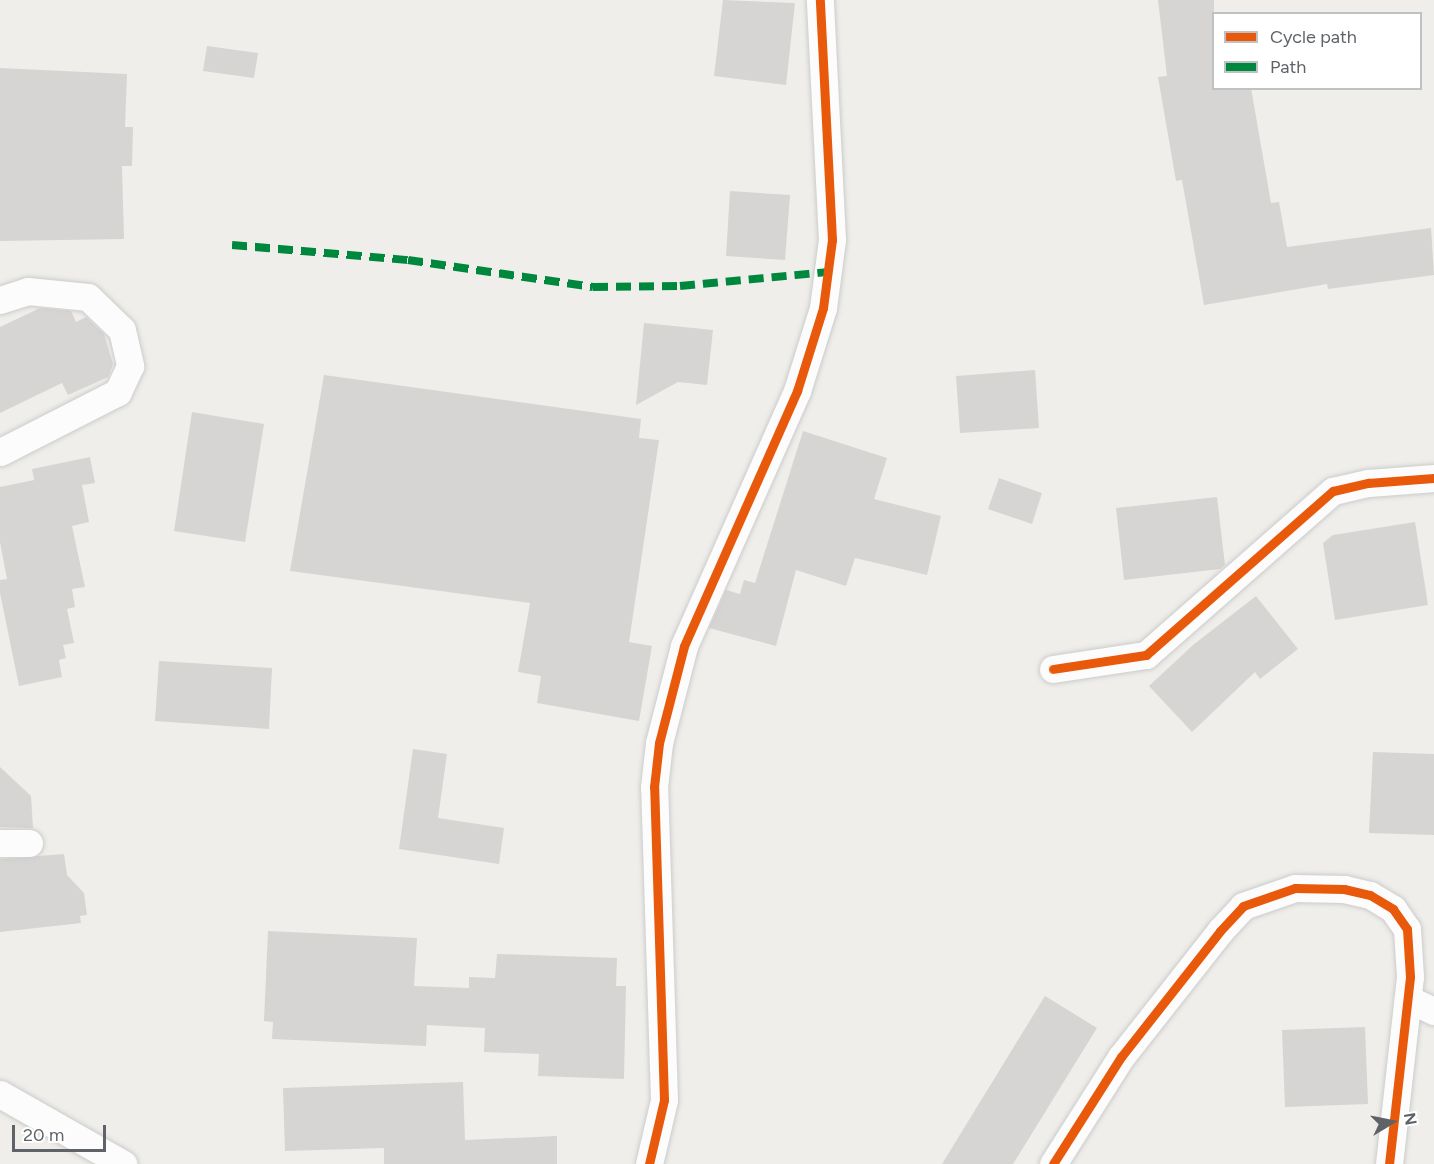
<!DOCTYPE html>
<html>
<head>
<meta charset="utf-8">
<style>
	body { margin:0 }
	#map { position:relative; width:1434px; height:1164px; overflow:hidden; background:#efeeea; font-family:Figtree,sans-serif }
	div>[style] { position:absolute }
	.building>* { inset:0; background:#d6d5d3 }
	.roads { filter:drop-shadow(0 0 2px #cbcccc) drop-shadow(0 0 2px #cbcccc) }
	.minor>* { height:27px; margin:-13.5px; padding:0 13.5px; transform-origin:13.5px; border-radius:13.5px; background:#fdfcfc }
	.quiet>* { height:8px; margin-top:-4px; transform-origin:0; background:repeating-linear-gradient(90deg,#00873e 0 15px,transparent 0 23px) }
	.cycleway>* { height:9px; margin:-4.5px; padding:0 4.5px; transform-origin:4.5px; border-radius:4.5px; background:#e8590c }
	span { translate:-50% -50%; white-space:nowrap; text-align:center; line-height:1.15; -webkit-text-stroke:5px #fff; paint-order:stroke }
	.legend { position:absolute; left:1212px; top:12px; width:210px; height:78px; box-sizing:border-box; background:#fff; border:2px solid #bfc1c3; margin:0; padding:8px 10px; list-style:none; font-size:18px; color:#5f6368 }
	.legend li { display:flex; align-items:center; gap:12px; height:30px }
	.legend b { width:30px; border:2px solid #bfc1c3 }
	.north { position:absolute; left:1362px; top:1092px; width:60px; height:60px; -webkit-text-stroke:4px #fff; paint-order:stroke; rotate:80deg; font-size:16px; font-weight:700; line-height:24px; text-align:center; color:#5f6368 }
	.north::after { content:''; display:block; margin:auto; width:21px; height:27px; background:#5f6368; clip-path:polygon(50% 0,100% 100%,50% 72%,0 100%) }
	.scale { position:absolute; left:12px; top:1125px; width:94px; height:27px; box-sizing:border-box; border:3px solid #5f6368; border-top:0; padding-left:8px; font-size:18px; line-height:21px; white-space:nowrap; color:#5f6368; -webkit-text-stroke:4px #fff; paint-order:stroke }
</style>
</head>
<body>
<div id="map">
	<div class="building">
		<div style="clip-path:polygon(723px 0,795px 3px,786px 85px,714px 76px)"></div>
		<div style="clip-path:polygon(1158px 0,1214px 0,1214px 88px,1251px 88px,1271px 203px,1279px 202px,1287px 247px,1431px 228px,1434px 275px,1328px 289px,1327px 284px,1204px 305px,1182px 180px,1176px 181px,1158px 77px,1167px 76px)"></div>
		<div style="clip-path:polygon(207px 46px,258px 53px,254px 78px,203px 71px)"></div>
		<div style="clip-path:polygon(0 68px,127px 74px,125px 127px,133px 127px,132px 166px,122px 166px,124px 239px,0 241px)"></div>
		<div style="clip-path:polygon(730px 191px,790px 195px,785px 260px,726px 256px)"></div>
		<div style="clip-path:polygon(40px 308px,71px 311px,76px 322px,86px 317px,104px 334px,113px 364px,108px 377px,68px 395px,62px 383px,0 413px,0 327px)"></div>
		<div style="clip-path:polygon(644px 323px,713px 330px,707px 385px,678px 382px,636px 405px)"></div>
		<div style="clip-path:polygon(1035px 370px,1039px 428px,960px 433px,956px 376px)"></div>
		<div style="clip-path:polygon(324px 375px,641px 419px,639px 438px,659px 440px,629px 642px,652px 646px,639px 721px,537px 703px,541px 676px,518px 672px,530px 603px,290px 571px)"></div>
		<div style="clip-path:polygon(192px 412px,264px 424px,245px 542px,174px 531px)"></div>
		<div style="clip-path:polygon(803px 431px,887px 458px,874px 499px,941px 516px,927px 575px,855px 558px,846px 586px,796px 570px,776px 646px,709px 628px,726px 590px,740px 594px,744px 580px,755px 583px)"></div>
		<div style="clip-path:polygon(90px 457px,95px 483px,82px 485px,89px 522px,72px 526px,85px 587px,72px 589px,75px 607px,67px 609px,74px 643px,63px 645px,66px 658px,59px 660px,62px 677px,19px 686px,0 593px,0 580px,7px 579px,0 542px,0 487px,34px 480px,32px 469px)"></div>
		<div style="clip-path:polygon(999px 478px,1042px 493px,1032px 524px,988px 509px)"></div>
		<div style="clip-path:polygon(1217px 497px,1225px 565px,1220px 569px,1124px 580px,1116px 508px)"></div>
		<div style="clip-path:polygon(1415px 522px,1428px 605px,1335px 620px,1323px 543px,1333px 535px)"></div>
		<div style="clip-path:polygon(1256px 596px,1298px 649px,1260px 679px,1255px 672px,1192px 732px,1149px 686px,1193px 645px)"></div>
		<div style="clip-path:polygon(159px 661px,272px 668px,269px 729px,155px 721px)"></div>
		<div style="clip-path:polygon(413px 749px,447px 754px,438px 818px,504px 828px,499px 864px,399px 849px)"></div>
		<div style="clip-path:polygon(1373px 752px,1434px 754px,1434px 835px,1369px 833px)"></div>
		<div style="clip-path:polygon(0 767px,31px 796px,33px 828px,0 827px)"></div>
		<div style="clip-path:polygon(64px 854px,67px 875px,84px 893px,87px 915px,80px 916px,81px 923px,0 932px,0 859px)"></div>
		<div style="clip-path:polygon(268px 931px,417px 938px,414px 986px,469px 988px,469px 977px,495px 978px,497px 954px,617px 958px,616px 986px,626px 986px,624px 1079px,538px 1076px,539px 1054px,484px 1052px,485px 1028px,427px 1025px,426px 1046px,272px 1039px,273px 1022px,264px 1021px)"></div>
		<div style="clip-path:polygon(1045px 996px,1097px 1028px,1013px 1164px,942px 1164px)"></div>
		<div style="clip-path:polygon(1365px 1027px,1368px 1104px,1285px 1107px,1282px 1030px)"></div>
		<div style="clip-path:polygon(463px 1082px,465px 1140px,557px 1136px,557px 1164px,384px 1164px,384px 1148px,285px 1151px,283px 1088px)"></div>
	</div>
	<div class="roads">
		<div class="minor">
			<div style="left:0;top:300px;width:29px;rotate:-18deg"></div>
			<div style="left:28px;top:291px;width:60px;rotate:5.7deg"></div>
			<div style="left:88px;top:297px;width:47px;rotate:44.1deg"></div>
			<div style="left:122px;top:330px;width:37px;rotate:77deg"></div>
			<div style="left:130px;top:366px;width:29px;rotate:115deg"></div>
			<div style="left:118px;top:392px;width:132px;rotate:153deg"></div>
			<div style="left:1053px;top:669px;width:94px;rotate:-8.6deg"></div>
			<div style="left:1146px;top:655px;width:249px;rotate:-41.3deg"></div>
			<div style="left:1333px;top:491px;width:37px;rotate:-13deg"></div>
			<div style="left:1369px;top:483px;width:65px;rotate:-4.4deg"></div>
			<div style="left:0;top:843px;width:29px"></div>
			<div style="left:1408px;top:999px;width:29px;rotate:25deg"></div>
			<div style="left:0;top:1094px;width:142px;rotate:29.6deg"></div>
			<div style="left:649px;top:1164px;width:66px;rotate:-76.8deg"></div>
			<div style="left:664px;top:1100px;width:313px;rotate:-91.8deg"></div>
			<div style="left:654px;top:787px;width:44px;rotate:-83.5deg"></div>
			<div style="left:659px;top:743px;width:100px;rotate:-75.5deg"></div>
			<div style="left:684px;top:646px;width:279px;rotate:-66.1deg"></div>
			<div style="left:797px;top:391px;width:87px;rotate:-72.6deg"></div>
			<div style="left:823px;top:308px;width:69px;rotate:-82.5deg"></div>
			<div style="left:832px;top:240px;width:240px;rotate:-92.9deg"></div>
			<div style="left:1053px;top:1164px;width:127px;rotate:-57.6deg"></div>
			<div style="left:1121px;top:1057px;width:160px;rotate:-51.8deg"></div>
			<div style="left:1220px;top:931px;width:34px;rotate:-47deg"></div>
			<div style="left:1243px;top:906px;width:55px;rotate:-19.1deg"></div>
			<div style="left:1295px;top:888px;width:49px;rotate:1.2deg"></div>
			<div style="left:1344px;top:889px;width:27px;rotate:13deg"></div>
			<div style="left:1370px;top:895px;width:27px;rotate:31deg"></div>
			<div style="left:1393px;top:909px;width:24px;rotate:55deg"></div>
			<div style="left:1407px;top:929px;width:48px;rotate:86.4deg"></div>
			<div style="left:1410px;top:977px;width:188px;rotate:96.4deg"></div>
		</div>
	</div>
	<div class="quiet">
		<div style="left:232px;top:245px;width:177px;rotate:4.9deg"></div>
		<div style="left:408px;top:260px;width:187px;rotate:8.3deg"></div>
		<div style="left:593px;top:287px;width:87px;rotate:-0.7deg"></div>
		<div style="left:680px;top:286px;width:150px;rotate:-5.4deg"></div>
	</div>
	<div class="cycleway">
		<div style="left:1053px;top:669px;width:94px;rotate:-8.6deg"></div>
		<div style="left:1146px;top:655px;width:249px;rotate:-41.3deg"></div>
		<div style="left:1333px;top:491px;width:37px;rotate:-13deg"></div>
		<div style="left:1369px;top:483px;width:65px;rotate:-4.4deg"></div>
		<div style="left:649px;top:1164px;width:66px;rotate:-76.8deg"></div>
		<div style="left:664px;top:1100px;width:313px;rotate:-91.8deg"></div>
		<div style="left:654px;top:787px;width:44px;rotate:-83.5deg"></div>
		<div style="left:659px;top:743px;width:100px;rotate:-75.5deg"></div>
		<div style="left:684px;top:646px;width:279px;rotate:-66.1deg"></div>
		<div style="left:797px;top:391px;width:87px;rotate:-72.6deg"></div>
		<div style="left:823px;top:308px;width:69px;rotate:-82.5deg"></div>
		<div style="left:832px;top:240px;width:240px;rotate:-92.9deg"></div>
		<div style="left:1053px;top:1164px;width:127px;rotate:-57.6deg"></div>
		<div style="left:1121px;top:1057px;width:160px;rotate:-51.8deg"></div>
		<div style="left:1220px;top:931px;width:34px;rotate:-47deg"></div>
		<div style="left:1243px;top:906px;width:55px;rotate:-19.1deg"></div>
		<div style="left:1295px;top:888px;width:49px;rotate:1.2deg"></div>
		<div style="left:1344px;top:889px;width:27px;rotate:13deg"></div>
		<div style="left:1370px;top:895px;width:27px;rotate:31deg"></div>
		<div style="left:1393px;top:909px;width:24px;rotate:55deg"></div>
		<div style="left:1407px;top:929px;width:48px;rotate:86.4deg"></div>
		<div style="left:1410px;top:977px;width:188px;rotate:96.4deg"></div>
	</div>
	<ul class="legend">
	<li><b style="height:8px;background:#e8590c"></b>Cycle path</li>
	<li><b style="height:8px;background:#00873e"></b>Path</li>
	</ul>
	<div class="north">N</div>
	<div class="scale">20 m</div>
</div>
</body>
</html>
